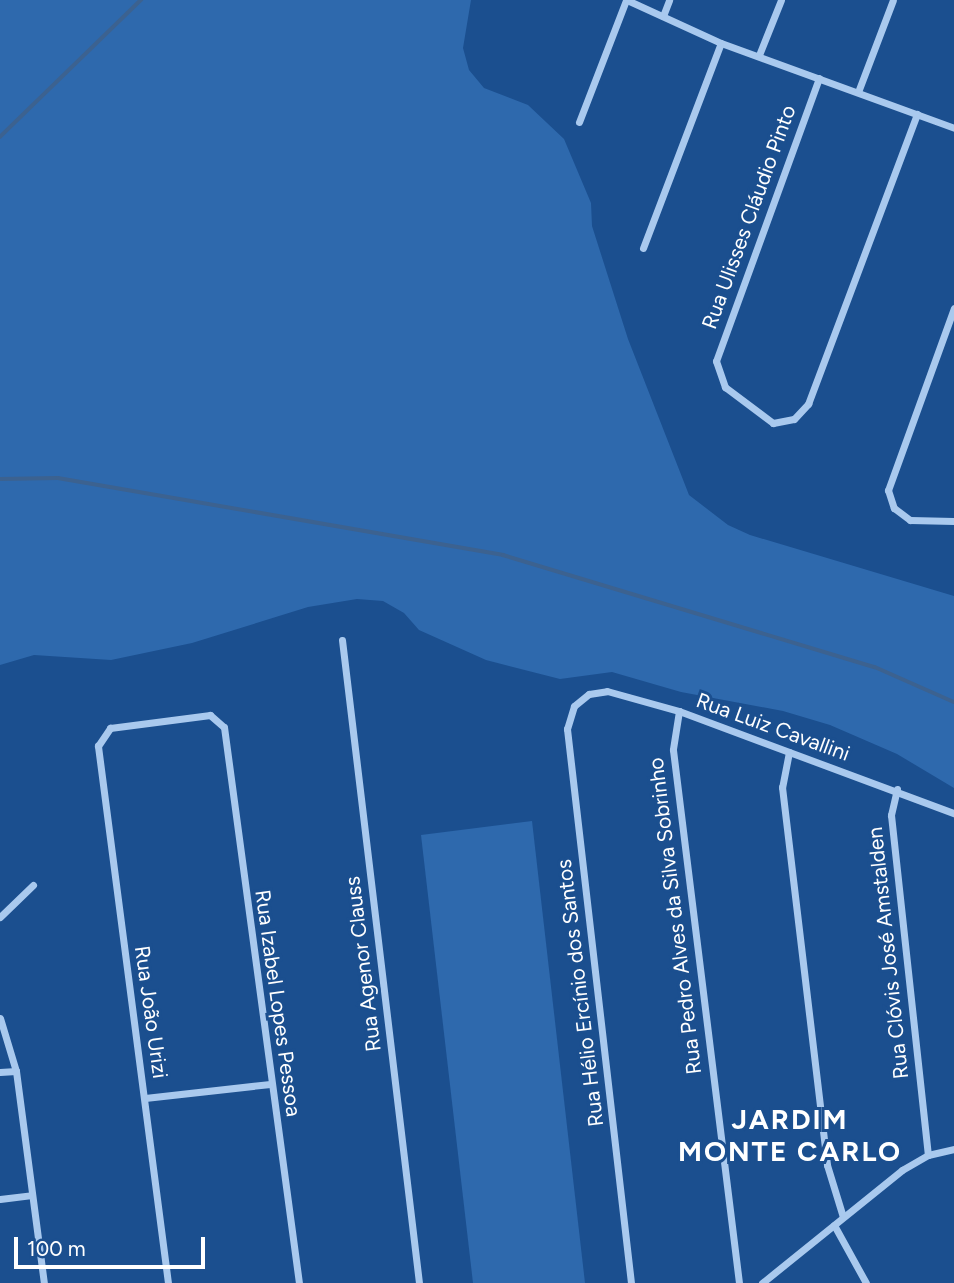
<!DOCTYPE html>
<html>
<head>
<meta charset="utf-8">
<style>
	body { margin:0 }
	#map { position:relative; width:954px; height:1283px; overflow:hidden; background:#1b4f8f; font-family:Figtree,sans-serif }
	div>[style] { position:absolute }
	.green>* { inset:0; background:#2e69ad }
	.stream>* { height:3.5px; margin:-1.75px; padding:0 1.75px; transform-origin:1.75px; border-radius:1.75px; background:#3c6290 }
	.street>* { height:7px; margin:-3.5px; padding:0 3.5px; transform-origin:3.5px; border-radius:3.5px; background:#a9c9ee }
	span { translate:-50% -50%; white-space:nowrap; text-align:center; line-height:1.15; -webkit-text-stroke:6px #1b4f8f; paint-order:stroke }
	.street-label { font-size:21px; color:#fff }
	.district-label { font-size:28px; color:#fff; font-weight:700; letter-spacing:2px }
	.scale { position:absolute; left:14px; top:1237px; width:191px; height:32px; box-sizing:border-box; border:4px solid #fff; border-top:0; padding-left:9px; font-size:21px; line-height:24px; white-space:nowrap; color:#fff; -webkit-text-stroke:5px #1b4f8f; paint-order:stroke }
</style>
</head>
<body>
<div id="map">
	<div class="green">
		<div style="clip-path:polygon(0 0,471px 0,463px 48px,469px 70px,484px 88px,528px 105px,564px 139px,591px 203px,592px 226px,628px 339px,689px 495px,728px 525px,750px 535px,954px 596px,954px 788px,897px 754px,830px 725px,783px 711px,681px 692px,612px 672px,560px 679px,486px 660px,419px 630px,404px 613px,383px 601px,357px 599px,308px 607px,192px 643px,111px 660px,34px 655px,0 665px)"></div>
		<div style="clip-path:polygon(532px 821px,585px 1283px,473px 1283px,421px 835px)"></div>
	</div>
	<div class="stream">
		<div style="left:0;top:137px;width:197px;rotate:-44.2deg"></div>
		<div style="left:0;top:479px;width:58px;rotate:-1deg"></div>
		<div style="left:58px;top:478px;width:452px;rotate:9.8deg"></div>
		<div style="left:503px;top:555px;width:388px;rotate:16.8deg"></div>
		<div style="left:875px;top:667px;width:86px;rotate:23.9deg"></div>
	</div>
	<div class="street">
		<div style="left:627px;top:0;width:103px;rotate:24.6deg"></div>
		<div style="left:721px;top:43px;width:248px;rotate:20deg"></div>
		<div style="left:663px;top:16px;width:17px;rotate:-69deg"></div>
		<div style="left:759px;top:55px;width:59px;rotate:-68.2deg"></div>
		<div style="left:819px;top:78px;width:301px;rotate:110deg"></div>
		<div style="left:716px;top:361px;width:28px;rotate:71deg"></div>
		<div style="left:725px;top:387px;width:60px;rotate:36.9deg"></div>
		<div style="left:773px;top:423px;width:21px;rotate:-11deg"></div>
		<div style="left:794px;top:419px;width:21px;rotate:-47deg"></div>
		<div style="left:808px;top:404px;width:310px;rotate:-69.4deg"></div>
		<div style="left:858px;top:92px;width:98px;rotate:-69.2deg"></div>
		<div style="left:579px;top:122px;width:131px;rotate:-68.9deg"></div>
		<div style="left:643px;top:248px;width:219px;rotate:-69.2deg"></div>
		<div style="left:954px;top:308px;width:194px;rotate:109.9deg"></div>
		<div style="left:888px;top:490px;width:19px;rotate:72deg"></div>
		<div style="left:894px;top:508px;width:20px;rotate:37deg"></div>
		<div style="left:910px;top:520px;width:44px;rotate:1.3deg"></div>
		<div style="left:342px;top:640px;width:648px;rotate:83.17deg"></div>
		<div style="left:679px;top:711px;width:39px;rotate:99deg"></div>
		<div style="left:673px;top:750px;width:537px;rotate:82.94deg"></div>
		<div style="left:789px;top:752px;width:36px;rotate:101deg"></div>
		<div style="left:782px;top:787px;width:381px;rotate:83.2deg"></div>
		<div style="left:827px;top:1165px;width:54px;rotate:72.9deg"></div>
		<div style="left:897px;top:789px;width:27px;rotate:103deg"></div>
		<div style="left:891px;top:815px;width:342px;rotate:83.8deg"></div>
		<div style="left:0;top:917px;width:46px;rotate:-44.1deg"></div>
		<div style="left:0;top:1018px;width:55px;rotate:73.2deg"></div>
		<div style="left:16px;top:1071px;width:214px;rotate:82.5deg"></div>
		<div style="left:0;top:1072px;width:16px;rotate:-4deg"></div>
		<div style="left:145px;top:1098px;width:126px;rotate:-6.4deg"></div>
		<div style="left:0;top:1199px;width:32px;rotate:-7deg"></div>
		<div style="left:834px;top:1225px;width:66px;rotate:61.1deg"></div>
		<div style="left:168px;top:1283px;width:542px;rotate:-97.43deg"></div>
		<div style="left:98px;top:746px;width:22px;rotate:-56deg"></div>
		<div style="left:110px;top:728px;width:101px;rotate:-7.4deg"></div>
		<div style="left:210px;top:715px;width:18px;rotate:41deg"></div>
		<div style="left:224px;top:727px;width:561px;rotate:82.32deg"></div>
		<div style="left:631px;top:1283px;width:558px;rotate:-96.59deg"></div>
		<div style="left:567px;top:729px;width:24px;rotate:-73deg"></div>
		<div style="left:574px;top:706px;width:19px;rotate:-39deg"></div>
		<div style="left:589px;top:694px;width:18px;rotate:-9deg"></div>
		<div style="left:607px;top:691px;width:75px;rotate:15.5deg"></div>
		<div style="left:679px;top:711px;width:293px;rotate:20.4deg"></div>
		<div style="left:762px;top:1283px;width:180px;rotate:-38.9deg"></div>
		<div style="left:902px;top:1170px;width:30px;rotate:-30deg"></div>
		<div style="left:928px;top:1155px;width:27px;rotate:-13deg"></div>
	</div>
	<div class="street-label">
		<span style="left:749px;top:217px;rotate:-70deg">Rua Ulisses Cláudio Pinto</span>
		<span style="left:773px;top:727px;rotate:20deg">Rua Luiz Cavallini</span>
		<span style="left:675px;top:916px;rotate:-97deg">Rua Pedro Alves da Silva Sobrinho</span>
		<span style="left:888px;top:953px;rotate:-96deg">Rua Clóvis José Amstalden</span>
		<span style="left:363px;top:964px;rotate:-97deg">Rua Agenor Clauss</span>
		<span style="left:580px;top:993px;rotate:-97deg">Rua Hélio Ercínio dos Santos</span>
		<span style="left:278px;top:1003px;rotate:82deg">Rua Izabel Lopes Pessoa</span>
		<span style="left:151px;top:1012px;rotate:82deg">Rua João Urizi</span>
	</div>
	<div class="district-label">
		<span style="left:790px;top:1135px">JARDIM<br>MONTE CARLO</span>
	</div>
	<div class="scale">100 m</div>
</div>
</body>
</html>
